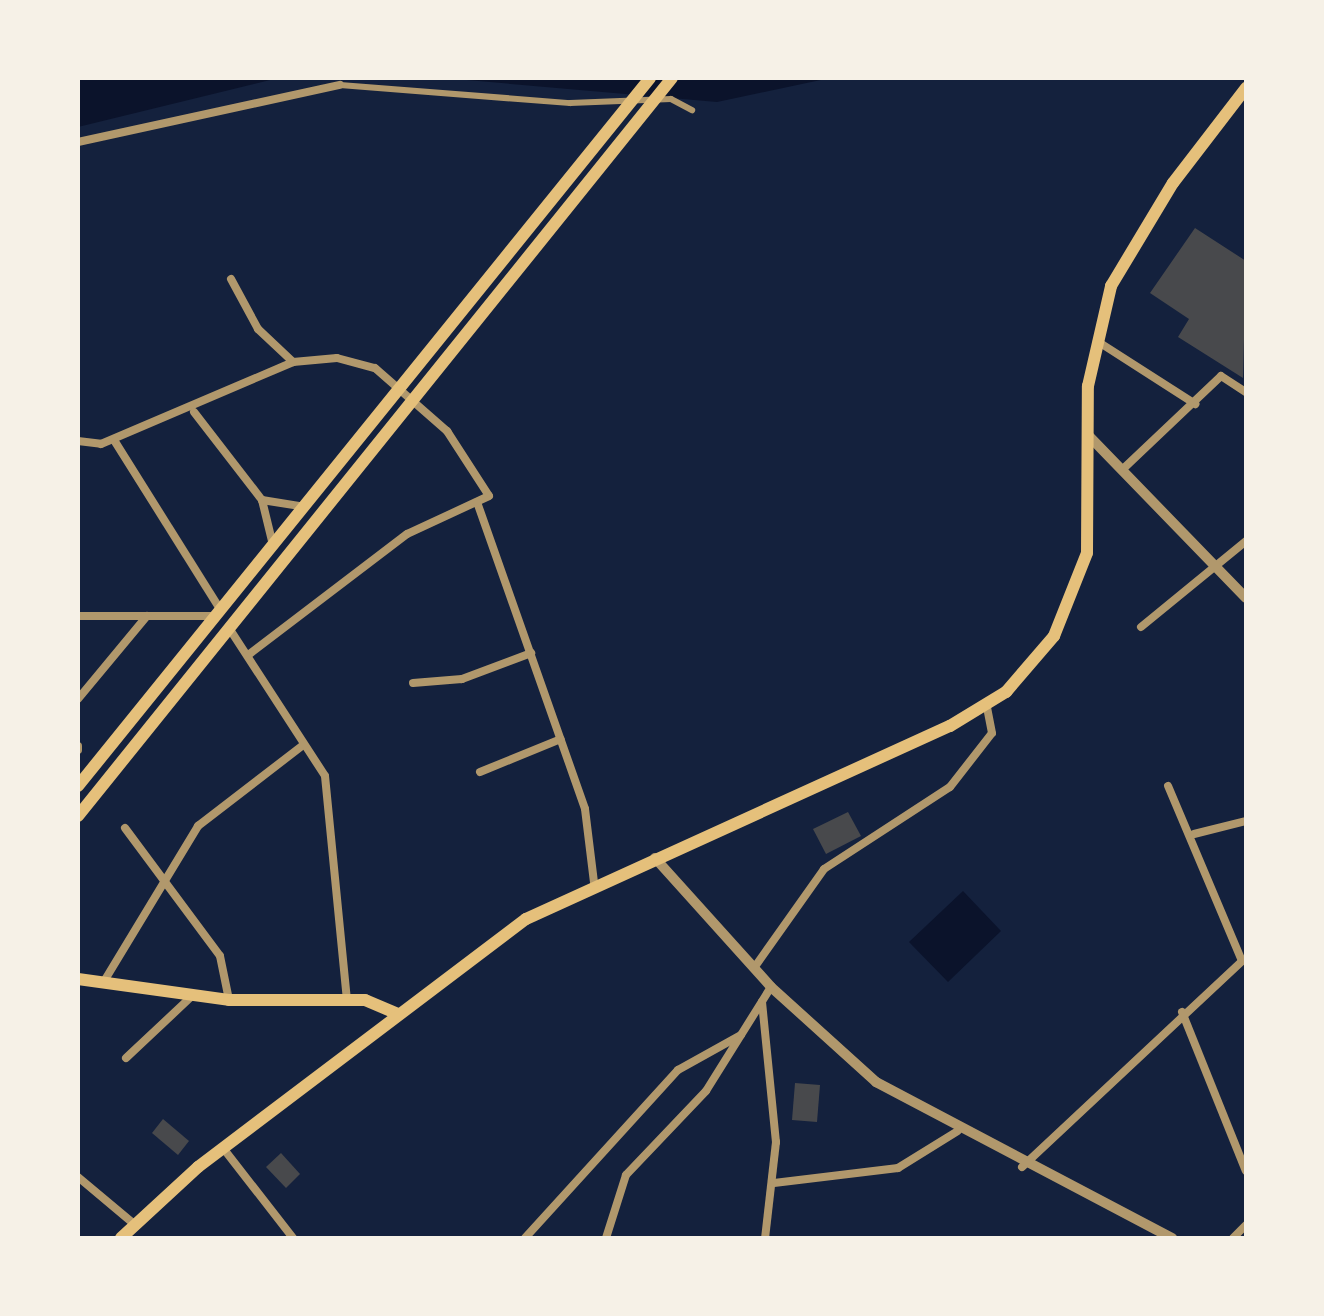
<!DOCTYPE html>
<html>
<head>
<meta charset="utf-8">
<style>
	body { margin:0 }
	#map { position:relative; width:1324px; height:1316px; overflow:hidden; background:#14213d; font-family:"DM Sans",sans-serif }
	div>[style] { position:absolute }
	.water>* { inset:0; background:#0b132b }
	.building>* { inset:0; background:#48494c }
	.pedestrian>* { height:6px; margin:-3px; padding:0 3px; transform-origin:3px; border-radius:3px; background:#b1986c }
	.minor>* { height:8px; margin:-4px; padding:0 4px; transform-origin:4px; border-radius:4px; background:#b1986c }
	.tertiary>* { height:10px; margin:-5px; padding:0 5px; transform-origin:5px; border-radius:5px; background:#b1986c }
	.primary>* { height:12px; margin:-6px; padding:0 6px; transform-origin:6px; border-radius:6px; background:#e5c07b }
	.trunk>* { height:12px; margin:-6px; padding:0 6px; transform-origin:6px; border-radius:6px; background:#e5c07b }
	span { translate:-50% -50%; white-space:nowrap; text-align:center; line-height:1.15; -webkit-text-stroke:9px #f6f1e7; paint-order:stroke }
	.frame { position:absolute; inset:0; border:80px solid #f6f1e7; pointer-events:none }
</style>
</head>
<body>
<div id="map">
	<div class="water">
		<div style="clip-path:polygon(78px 78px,278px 78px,78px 127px)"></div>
		<div style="clip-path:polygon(444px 78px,830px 78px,717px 102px)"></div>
		<div style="clip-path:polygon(963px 891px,1001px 931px,948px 982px,909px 942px)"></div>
	</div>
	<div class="building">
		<div style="clip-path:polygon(1195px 228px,1246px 261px,1243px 378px,1178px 337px,1189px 319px,1150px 293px)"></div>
		<div style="clip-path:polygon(848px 812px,861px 836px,826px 854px,813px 829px)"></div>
		<div style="clip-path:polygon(795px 1083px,820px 1085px,817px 1122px,792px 1120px)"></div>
		<div style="clip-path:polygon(163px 1119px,189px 1141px,178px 1155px,152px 1133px)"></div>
		<div style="clip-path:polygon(281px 1153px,300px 1174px,286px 1188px,266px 1167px)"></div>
	</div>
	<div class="pedestrian">
		<div style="left:340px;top:85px;width:231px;rotate:4.5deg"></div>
		<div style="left:570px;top:103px;width:101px;rotate:-2.3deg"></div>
		<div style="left:671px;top:99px;width:24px;rotate:28deg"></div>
	</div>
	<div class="minor">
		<div style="left:78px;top:142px;width:268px;rotate:-12.3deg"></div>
		<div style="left:231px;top:279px;width:57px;rotate:61.6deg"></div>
		<div style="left:258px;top:329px;width:48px;rotate:43.3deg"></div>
		<div style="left:1097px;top:341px;width:117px;rotate:32.7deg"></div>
		<div style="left:194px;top:412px;width:111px;rotate:52.3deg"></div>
		<div style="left:262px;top:500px;width:42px;rotate:76.3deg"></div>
		<div style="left:114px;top:440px;width:199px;rotate:57.9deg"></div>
		<div style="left:78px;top:441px;width:23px;rotate:7deg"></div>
		<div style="left:101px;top:444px;width:209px;rotate:-23.1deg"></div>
		<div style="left:293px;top:362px;width:44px;rotate:-5.2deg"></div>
		<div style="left:337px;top:358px;width:39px;rotate:15deg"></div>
		<div style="left:375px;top:368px;width:96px;rotate:41.2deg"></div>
		<div style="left:447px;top:431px;width:77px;rotate:57.1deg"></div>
		<div style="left:489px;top:496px;width:90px;rotate:155.1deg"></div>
		<div style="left:407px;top:534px;width:200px;rotate:142.7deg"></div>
		<div style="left:1123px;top:469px;width:135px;rotate:-43.5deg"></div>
		<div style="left:1221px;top:376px;width:30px;rotate:33deg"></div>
		<div style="left:262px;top:500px;width:39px;rotate:9deg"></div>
		<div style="left:477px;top:502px;width:325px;rotate:70.6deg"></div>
		<div style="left:585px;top:809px;width:74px;rotate:83deg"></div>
		<div style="left:78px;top:616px;width:138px"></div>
		<div style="left:1141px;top:627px;width:136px;rotate:-39.3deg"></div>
		<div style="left:229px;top:628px;width:176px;rotate:57deg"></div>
		<div style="left:325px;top:776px;width:227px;rotate:84.4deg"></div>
		<div style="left:413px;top:683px;width:49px;rotate:-4.7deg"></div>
		<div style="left:462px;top:679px;width:74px;rotate:-20.6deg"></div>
		<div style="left:78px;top:699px;width:108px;rotate:-50.3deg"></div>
		<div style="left:78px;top:746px;width:4px;rotate:90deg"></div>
		<div style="left:480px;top:772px;width:87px;rotate:-22.2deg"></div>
		<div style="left:125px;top:828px;width:159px;rotate:53.4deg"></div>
		<div style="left:220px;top:956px;width:45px;rotate:78.4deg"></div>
		<div style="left:1194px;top:834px;width:54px;rotate:-14deg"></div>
		<div style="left:754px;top:968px;width:121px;rotate:-54.7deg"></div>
		<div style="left:824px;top:869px;width:150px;rotate:-33.1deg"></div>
		<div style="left:950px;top:787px;width:68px;rotate:-52.1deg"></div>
		<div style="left:992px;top:733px;width:26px;rotate:-101deg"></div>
		<div style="left:103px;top:983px;width:184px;rotate:-58.8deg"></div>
		<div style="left:198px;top:826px;width:133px;rotate:-37.6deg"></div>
		<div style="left:762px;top:1002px;width:141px;rotate:84.3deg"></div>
		<div style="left:776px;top:1142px;width:97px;rotate:96.5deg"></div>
		<div style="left:1182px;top:1012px;width:171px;rotate:68.1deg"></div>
		<div style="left:126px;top:1058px;width:91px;rotate:-43.2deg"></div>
		<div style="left:223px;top:1148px;width:114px;rotate:52.1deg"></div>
		<div style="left:1022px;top:1167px;width:301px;rotate:-43.1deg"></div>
		<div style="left:1242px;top:961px;width:190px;rotate:-112.9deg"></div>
		<div style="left:78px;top:1177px;width:73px;rotate:40deg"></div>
		<div style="left:774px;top:1183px;width:125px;rotate:-6.9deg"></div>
		<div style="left:898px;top:1168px;width:70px;rotate:-31.7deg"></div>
		<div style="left:525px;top:1238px;width:227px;rotate:-47.7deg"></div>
		<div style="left:678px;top:1070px;width:72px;rotate:-29.1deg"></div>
		<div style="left:606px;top:1238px;width:66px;rotate:-72.4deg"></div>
		<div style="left:626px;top:1175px;width:116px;rotate:-46.4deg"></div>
		<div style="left:706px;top:1091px;width:123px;rotate:-58deg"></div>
		<div style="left:1233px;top:1238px;width:18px;rotate:-45deg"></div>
	</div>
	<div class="tertiary">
		<div style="left:1088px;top:435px;width:227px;rotate:45.9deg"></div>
		<div style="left:655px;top:858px;width:173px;rotate:48deg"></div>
		<div style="left:771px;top:987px;width:142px;rotate:42.1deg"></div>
		<div style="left:876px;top:1082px;width:335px;rotate:27.8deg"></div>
	</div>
	<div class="primary">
		<div style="left:78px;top:979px;width:152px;rotate:7.9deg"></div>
		<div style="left:229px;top:1000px;width:136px"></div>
		<div style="left:365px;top:1000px;width:34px;rotate:23deg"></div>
		<div style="left:121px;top:1238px;width:105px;rotate:-42.7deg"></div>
		<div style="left:198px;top:1167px;width:411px;rotate:-37.1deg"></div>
		<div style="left:526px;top:919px;width:466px;rotate:-24.5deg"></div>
		<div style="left:950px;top:726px;width:66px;rotate:-31.3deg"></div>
		<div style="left:1006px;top:692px;width:74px;rotate:-49.4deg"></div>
		<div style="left:1054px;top:636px;width:89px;rotate:-68.3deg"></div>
		<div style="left:1087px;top:553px;width:167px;rotate:-89.7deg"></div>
		<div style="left:1088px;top:386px;width:103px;rotate:-77deg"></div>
		<div style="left:1111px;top:286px;width:120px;rotate:-59deg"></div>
		<div style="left:1173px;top:183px;width:120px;rotate:-52.5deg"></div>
	</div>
	<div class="trunk">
		<div style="left:78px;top:786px;width:910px;rotate:-51.06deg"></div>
		<div style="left:78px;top:816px;width:947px;rotate:-51.17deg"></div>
	</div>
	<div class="frame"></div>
</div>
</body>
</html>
